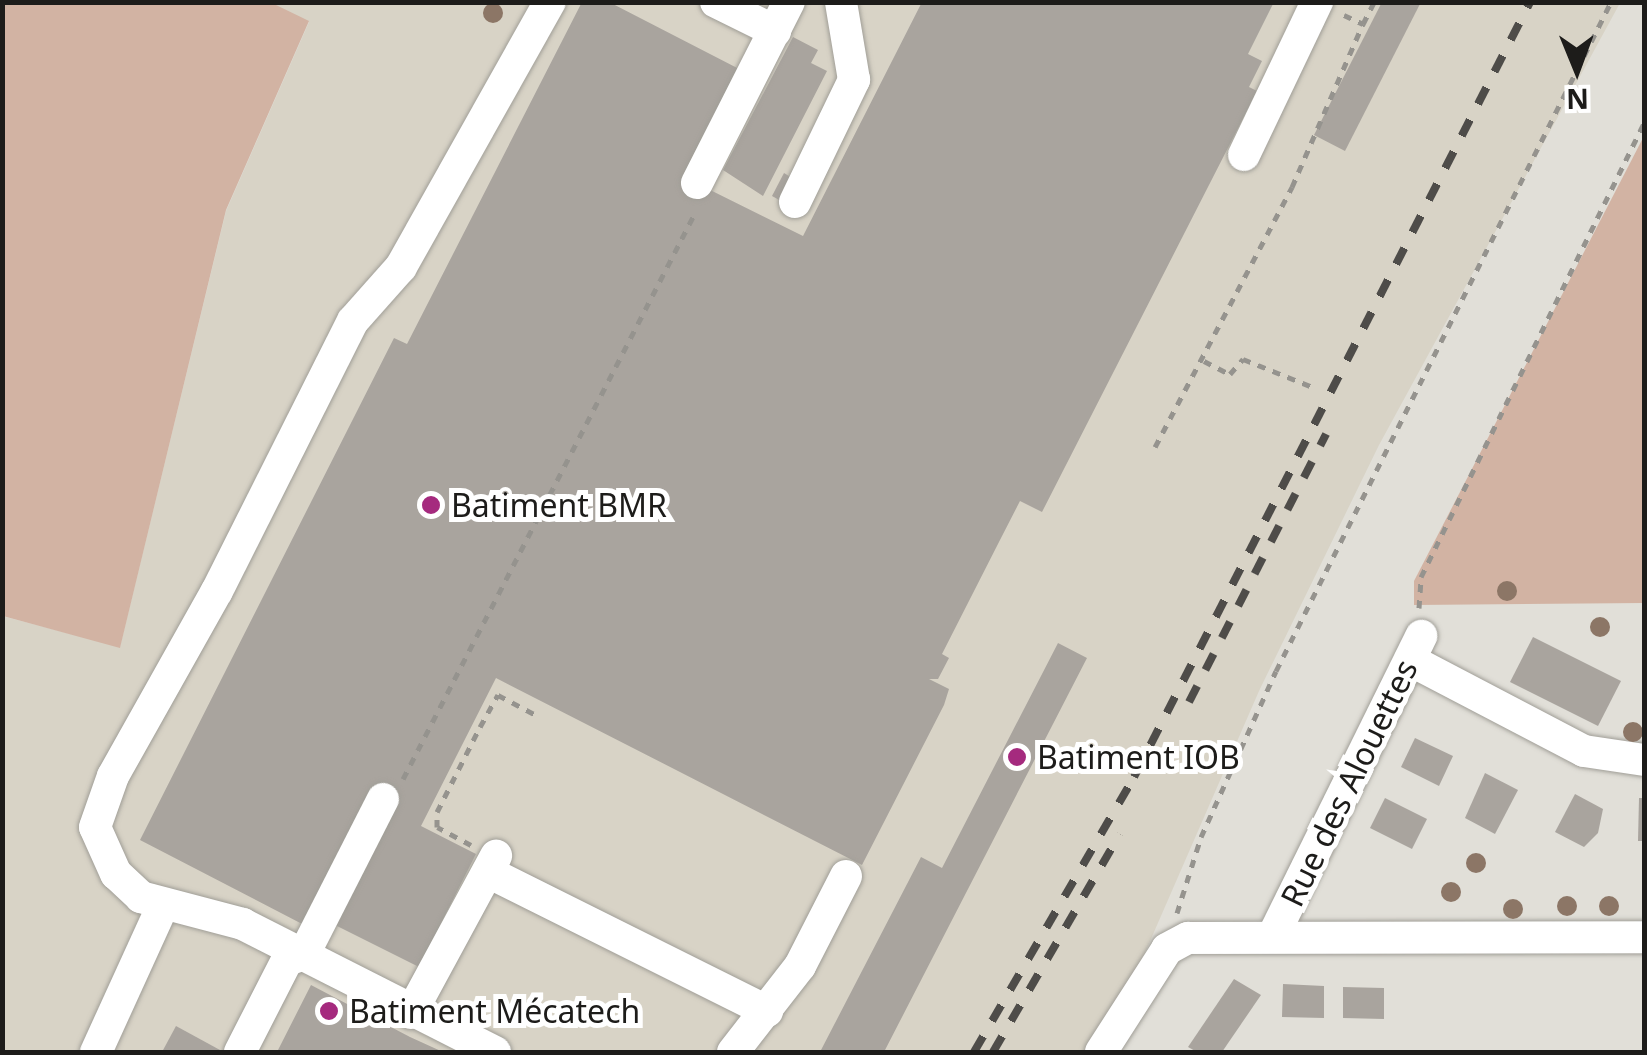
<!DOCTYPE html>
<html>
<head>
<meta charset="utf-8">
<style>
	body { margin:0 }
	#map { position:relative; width:1647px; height:1055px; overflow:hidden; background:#e1dfd8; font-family:"Noto Sans",sans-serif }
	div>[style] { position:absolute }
	.built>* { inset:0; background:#d8d3c6 }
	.green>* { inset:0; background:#d2b3a3 }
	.building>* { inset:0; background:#a9a49e }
	.path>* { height:5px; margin-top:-2.5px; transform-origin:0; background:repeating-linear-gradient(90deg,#95938e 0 8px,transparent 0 16px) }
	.roads { filter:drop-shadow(0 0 2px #a09e97) drop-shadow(0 0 2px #a09e97) }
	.minor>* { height:32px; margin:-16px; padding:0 16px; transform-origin:16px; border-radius:16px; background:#fff }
	.rail>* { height:8px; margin-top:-4px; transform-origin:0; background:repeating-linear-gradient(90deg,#4e4c49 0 18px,transparent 0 36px) }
	.trees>* { width:20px; height:20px; margin:-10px; border-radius:50%; background:#8c7666 }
	.dots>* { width:28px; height:28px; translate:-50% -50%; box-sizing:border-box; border:5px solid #fff; border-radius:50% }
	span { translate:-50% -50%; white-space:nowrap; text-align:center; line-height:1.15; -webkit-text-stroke:10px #fff; paint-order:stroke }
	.poi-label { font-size:32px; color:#1d1c1a }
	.left { translate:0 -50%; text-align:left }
	.street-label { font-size:32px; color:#1d1c1a }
	.frame { position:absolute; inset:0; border:5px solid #1d1c1a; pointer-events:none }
	.north { position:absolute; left:1527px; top:20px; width:100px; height:100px; -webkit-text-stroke:8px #fff; paint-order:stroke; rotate:179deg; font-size:28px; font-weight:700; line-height:40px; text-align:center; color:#1d1c1a }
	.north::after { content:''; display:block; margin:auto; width:35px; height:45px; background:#1d1c1a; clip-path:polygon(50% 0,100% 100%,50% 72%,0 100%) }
</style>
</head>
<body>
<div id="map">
	<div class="built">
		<div style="clip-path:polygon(272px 3px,1620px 3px,1379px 445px,1259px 691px,1144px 955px,1084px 1052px,3px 1052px,2px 616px,120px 647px,226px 211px,309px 22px)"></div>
	</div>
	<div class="green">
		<div style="clip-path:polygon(2px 3px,272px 3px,309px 21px,226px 210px,120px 648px,3px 616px)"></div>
		<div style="clip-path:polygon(1644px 136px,1644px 603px,1414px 605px,1414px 581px)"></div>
	</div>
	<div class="building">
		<div style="clip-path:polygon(582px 2px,609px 2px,743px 71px,688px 179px,803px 236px,922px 2px,1274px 2px,1248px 54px,1262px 61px,1249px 87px,1257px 91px,1042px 512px,1020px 501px,1000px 540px,942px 654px,949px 658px,938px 679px,929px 679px,949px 689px,944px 705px,862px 865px,496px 678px,421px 826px,476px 854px,419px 967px,333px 924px,306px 926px,140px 840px,394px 338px,407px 344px)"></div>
		<div style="clip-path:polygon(1382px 2px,1421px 2px,1345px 151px,1314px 135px)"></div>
		<div style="clip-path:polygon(793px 37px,818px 50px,811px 63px,827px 71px,763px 196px,723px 170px)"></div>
		<div style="clip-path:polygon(784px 173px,792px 178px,781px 201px,772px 196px)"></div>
		<div style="clip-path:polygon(1533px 637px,1621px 681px,1598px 726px,1510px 682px)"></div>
		<div style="clip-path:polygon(1058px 643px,1087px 658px,884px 1052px,820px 1052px,921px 857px,942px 868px)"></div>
		<div style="clip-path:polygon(1415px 738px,1453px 756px,1439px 786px,1401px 767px)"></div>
		<div style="clip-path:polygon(1485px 773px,1518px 790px,1495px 834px,1465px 818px)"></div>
		<div style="clip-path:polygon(1575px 794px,1603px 809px,1598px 833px,1584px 847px,1555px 832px)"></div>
		<div style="clip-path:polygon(1385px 798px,1427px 819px,1412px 849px,1370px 828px)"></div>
		<div style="clip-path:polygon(1639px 798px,1644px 798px,1644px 841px,1638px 841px)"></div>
		<div style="clip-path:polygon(1234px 979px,1261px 995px,1222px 1052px,1197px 1052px,1188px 1047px)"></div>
		<div style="clip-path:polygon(1283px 984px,1324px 986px,1324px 1018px,1282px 1017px)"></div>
		<div style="clip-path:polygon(311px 985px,410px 1037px,443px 1052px,277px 1052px)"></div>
		<div style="clip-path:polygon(1343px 987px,1384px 988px,1384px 1019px,1343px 1018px)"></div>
		<div style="clip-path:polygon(176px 1026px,220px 1050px,219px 1052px,162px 1052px)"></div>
	</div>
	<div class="path">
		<div style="left:1344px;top:15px;width:21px;rotate:25deg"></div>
		<div style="left:1363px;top:24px;width:25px;rotate:-63deg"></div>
		<div style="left:1204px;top:361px;width:29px;rotate:27deg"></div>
		<div style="left:1230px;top:374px;width:20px;rotate:-49deg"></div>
		<div style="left:1243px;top:359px;width:78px;rotate:21.9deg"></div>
		<div style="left:1155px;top:447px;width:294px;rotate:-62.2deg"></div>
		<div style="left:1292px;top:187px;width:178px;rotate:-66.5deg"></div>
		<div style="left:1419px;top:608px;width:31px;rotate:-86deg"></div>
		<div style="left:1421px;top:577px;width:506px;rotate:-63.84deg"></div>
		<div style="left:403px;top:779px;width:639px;rotate:-62.71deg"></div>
		<div style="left:471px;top:845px;width:38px;rotate:-152deg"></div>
		<div style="left:437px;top:827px;width:15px;rotate:-90deg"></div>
		<div style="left:437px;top:812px;width:95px;rotate:-63.2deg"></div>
		<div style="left:480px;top:727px;width:37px;rotate:-61deg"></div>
		<div style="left:498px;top:695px;width:45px;rotate:27.7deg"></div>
		<div style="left:1177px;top:913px;width:80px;rotate:-72.5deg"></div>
		<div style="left:1201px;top:837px;width:182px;rotate:-65.7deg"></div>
		<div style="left:1276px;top:671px;width:748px;rotate:-63.4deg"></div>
	</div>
	<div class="roads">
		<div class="minor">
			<div style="left:716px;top:2px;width:66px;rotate:26.2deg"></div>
			<div style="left:1244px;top:155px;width:170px;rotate:-64.5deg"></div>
			<div style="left:697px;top:183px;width:203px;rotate:-63.1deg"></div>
			<div style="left:795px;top:202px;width:136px;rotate:-64.2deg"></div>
			<div style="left:854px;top:80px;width:79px;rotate:-99.5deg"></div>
			<div style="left:1410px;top:660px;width:196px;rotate:27.6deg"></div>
			<div style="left:1584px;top:751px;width:61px;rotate:8.5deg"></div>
			<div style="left:488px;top:872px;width:312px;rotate:26.5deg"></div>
			<div style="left:1273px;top:936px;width:335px;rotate:-63.7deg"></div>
			<div style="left:411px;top:1013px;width:179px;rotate:-61.6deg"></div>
			<div style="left:96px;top:1052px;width:162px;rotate:-65.5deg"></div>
			<div style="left:240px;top:1052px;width:103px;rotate:-62.9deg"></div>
			<div style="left:287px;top:960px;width:18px;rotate:-19deg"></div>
			<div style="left:304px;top:954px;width:174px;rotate:-63deg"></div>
			<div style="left:495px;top:1052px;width:283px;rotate:-153.1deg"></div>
			<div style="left:243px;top:924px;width:106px;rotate:-165.2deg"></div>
			<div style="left:141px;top:897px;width:34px;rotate:-137deg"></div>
			<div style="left:116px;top:874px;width:51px;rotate:-114.1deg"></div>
			<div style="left:95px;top:827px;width:54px;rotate:-70.6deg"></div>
			<div style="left:113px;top:776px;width:212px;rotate:-60.7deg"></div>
			<div style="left:217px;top:591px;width:302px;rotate:-63.3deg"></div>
			<div style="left:353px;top:321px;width:72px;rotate:-48.4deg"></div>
			<div style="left:401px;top:267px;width:304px;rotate:-60.7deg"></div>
			<div style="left:733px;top:1052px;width:109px;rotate:-52.1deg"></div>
			<div style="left:800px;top:966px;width:101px;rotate:-62.9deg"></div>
			<div style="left:1101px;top:1052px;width:122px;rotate:-57.3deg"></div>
			<div style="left:1167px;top:949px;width:24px;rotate:-28deg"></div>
			<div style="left:1188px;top:938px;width:456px;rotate:-0.1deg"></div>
		</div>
	</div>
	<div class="rail">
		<div style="left:1189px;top:702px;width:301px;rotate:-62.9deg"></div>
		<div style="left:974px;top:1052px;width:318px;rotate:-59.8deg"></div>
		<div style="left:1134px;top:777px;width:870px;rotate:-62.93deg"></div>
		<div style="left:993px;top:1052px;width:252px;rotate:-59.8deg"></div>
	</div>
	<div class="trees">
		<div style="left:493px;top:13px"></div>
		<div style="left:1507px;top:591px"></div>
		<div style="left:1600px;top:627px"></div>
		<div style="left:1633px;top:732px"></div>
		<div style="left:1476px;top:863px"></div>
		<div style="left:1451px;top:892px"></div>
		<div style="left:1567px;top:906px"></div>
		<div style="left:1609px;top:906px"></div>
		<div style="left:1513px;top:909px"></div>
	</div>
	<div class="dots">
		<div style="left:431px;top:505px;background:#a52a7e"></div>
		<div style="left:1017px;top:757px;background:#a52a7e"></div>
		<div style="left:329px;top:1011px;background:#a52a7e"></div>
	</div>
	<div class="poi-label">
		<span class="left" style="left:451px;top:505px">Batiment BMR</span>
		<span class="left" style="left:1037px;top:757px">Batiment IOB</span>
		<span class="left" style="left:349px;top:1011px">Batiment Mécatech</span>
	</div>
	<div class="street-label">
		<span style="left:1349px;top:783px;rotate:-64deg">Rue des Alouettes</span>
	</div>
	<div class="frame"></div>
	<div class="north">N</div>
</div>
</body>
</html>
